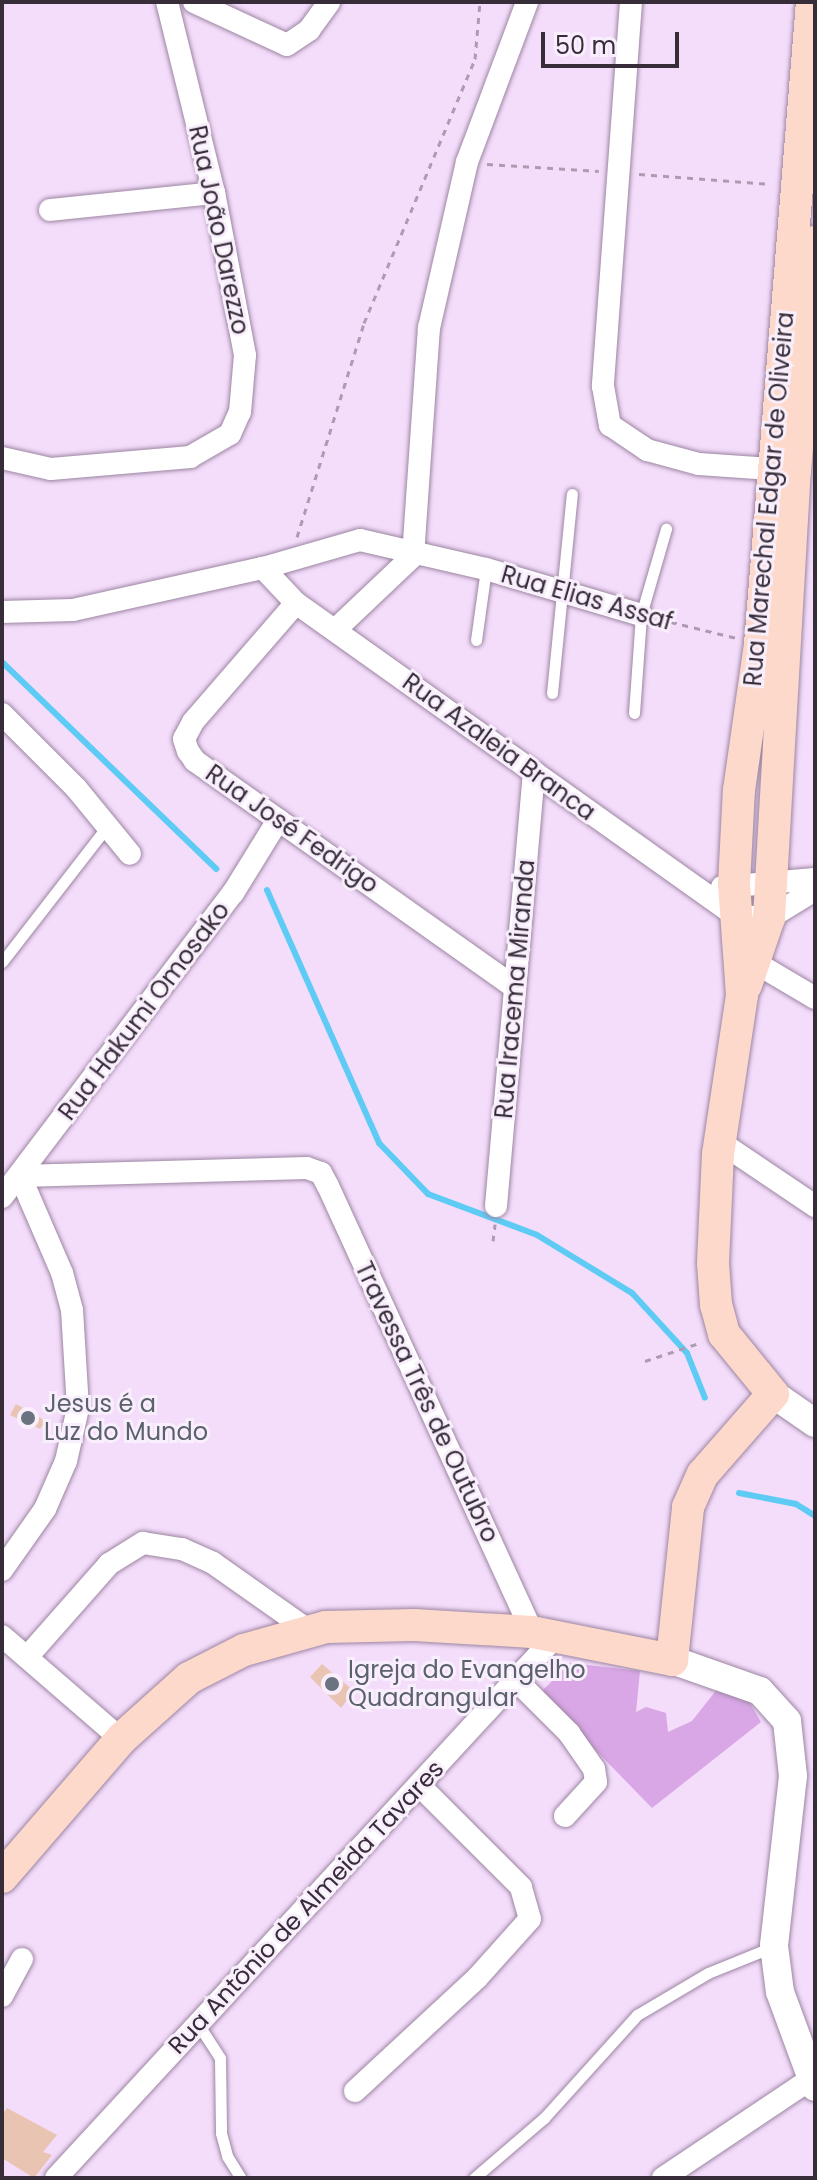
<!DOCTYPE html>
<html>
<head>
<meta charset="utf-8">
<style>
	body { margin:0 }
	#map { position:relative; width:817px; height:2180px; overflow:hidden; background:#f4dcfb; font-family:Poppins,sans-serif }
	div>[style] { position:absolute }
	.green>* { inset:0; background:#d9a6e6 }
	.stream>* { height:6px; margin:-3px; padding:0 3px; transform-origin:3px; border-radius:3px; background:#5dcbf3 }
	.building>* { inset:0; background:#e9c4b2 }
	.path>* { height:3px; margin-top:-1.5px; transform-origin:0; background:repeating-linear-gradient(90deg,#ad9bb2 0 6px,transparent 0 12px) }
	.roads { filter:drop-shadow(0 0 2px #9c86a2) drop-shadow(0 0 2px #9c86a2) }
	.service>* { height:11px; margin:-5.5px; padding:0 5.5px; transform-origin:5.5px; border-radius:5.5px; background:#fff }
	.minor>* { height:22px; margin:-11px; padding:0 11px; transform-origin:11px; border-radius:11px; background:#fff }
	.tertiary>* { height:28px; margin:-14px; padding:0 14px; transform-origin:14px; border-radius:14px; background:#fff }
	.secondary>* { height:32px; margin:-16px; padding:0 16px; transform-origin:16px; border-radius:16px; background:#fdd9cb }
	.dots>* { width:22px; height:22px; translate:-50% -50%; box-sizing:border-box; border:4px solid #f9effc; border-radius:50% }
	span { translate:-50% -50%; white-space:nowrap; text-align:center; line-height:1.15; -webkit-text-stroke:6px #f9effc; paint-order:stroke }
	.street-label { font-size:24px; color:#372d39 }
	.worship-label { font-size:24px; color:#5b616d }
	.left { translate:0 -50%; text-align:left }
	.frame { position:absolute; inset:0; border:4px solid #372d39; pointer-events:none }
	.scale { position:absolute; left:541px; top:32px; width:138px; height:36px; box-sizing:border-box; border:4px solid #372d39; border-top:0; padding-left:10px; font-size:24px; line-height:28px; white-space:nowrap; color:#372d39; -webkit-text-stroke:6px #f9effc; paint-order:stroke }
</style>
</head>
<body>
<div id="map">
	<div class="green">
		<div style="clip-path:polygon(570px 1663px,640px 1671px,636px 1712px,646px 1707px,666px 1713px,668px 1732px,692px 1721px,718px 1688px,747px 1698px,761px 1722px,652px 1808px,540px 1693px)"></div>
	</div>
	<div class="stream">
		<div style="left:2px;top:662px;width:298px;rotate:44deg"></div>
		<div style="left:267px;top:890px;width:277px;rotate:66.1deg"></div>
		<div style="left:379px;top:1143px;width:71px;rotate:46.1deg"></div>
		<div style="left:428px;top:1194px;width:116px;rotate:20.6deg"></div>
		<div style="left:537px;top:1235px;width:111px;rotate:31.4deg"></div>
		<div style="left:632px;top:1293px;width:81px;rotate:47.5deg"></div>
		<div style="left:687px;top:1353px;width:48px;rotate:68.2deg"></div>
		<div style="left:739px;top:1493px;width:58px;rotate:10.9deg"></div>
		<div style="left:796px;top:1504px;width:22px;rotate:32deg"></div>
	</div>
	<div class="building">
		<div style="clip-path:polygon(16px 1404px,46px 1421px,40px 1429px,10px 1415px)"></div>
		<div style="clip-path:polygon(322px 1664px,354px 1691px,341px 1708px,310px 1677px)"></div>
		<div style="clip-path:polygon(7px 2108px,57px 2135px,43px 2152px,52px 2155px,34px 2178px,2px 2158px,2px 2115px)"></div>
	</div>
	<div class="path">
		<div style="left:487px;top:164px;width:112px;rotate:3.6deg"></div>
		<div style="left:639px;top:174px;width:132px;rotate:4.3deg"></div>
		<div style="left:297px;top:537px;width:224px;rotate:-72.6deg"></div>
		<div style="left:364px;top:323px;width:286px;rotate:-67.2deg"></div>
		<div style="left:475px;top:59px;width:57px;rotate:-85deg"></div>
		<div style="left:659px;top:619px;width:80px;rotate:13.7deg"></div>
		<div style="left:493px;top:1241px;width:17px;rotate:-83deg"></div>
		<div style="left:645px;top:1361px;width:60px;rotate:-18.4deg"></div>
	</div>
	<div class="roads">
		<div class="service">
			<div style="left:476px;top:640px;width:72px;rotate:-82deg"></div>
			<div style="left:552px;top:693px;width:200px;rotate:-84.3deg"></div>
			<div style="left:634px;top:713px;width:98px;rotate:-85.9deg"></div>
			<div style="left:641px;top:615px;width:90px;rotate:-73.8deg"></div>
			<div style="left:2px;top:962px;width:170px;rotate:-52.2deg"></div>
			<div style="left:198px;top:2024px;width:40px;rotate:57.1deg"></div>
			<div style="left:220px;top:2058px;width:75px;rotate:89.2deg"></div>
			<div style="left:221px;top:2133px;width:24px;rotate:75deg"></div>
			<div style="left:227px;top:2156px;width:26px;rotate:58deg"></div>
			<div style="left:474px;top:2178px;width:92px;rotate:-40.6deg"></div>
			<div style="left:544px;top:2118px;width:139px;rotate:-47.9deg"></div>
			<div style="left:637px;top:2015px;width:82px;rotate:-30.6deg"></div>
			<div style="left:708px;top:1973px;width:69px;rotate:-22.1deg"></div>
		</div>
		<div class="minor">
			<div style="left:194px;top:2px;width:102px;rotate:24.8deg"></div>
			<div style="left:287px;top:45px;width:27px;rotate:-34deg"></div>
			<div style="left:309px;top:30px;width:34px;rotate:-54deg"></div>
			<div style="left:631px;top:2px;width:385px;rotate:94.2deg"></div>
			<div style="left:603px;top:386px;width:40px;rotate:80deg"></div>
			<div style="left:610px;top:425px;width:45px;rotate:34deg"></div>
			<div style="left:647px;top:450px;width:54px;rotate:15.1deg"></div>
			<div style="left:699px;top:464px;width:72px;rotate:4deg"></div>
			<div style="left:50px;top:210px;width:165px;rotate:-5.9deg"></div>
			<div style="left:2px;top:458px;width:50px;rotate:12.7deg"></div>
			<div style="left:51px;top:469px;width:140px;rotate:-4.9deg"></div>
			<div style="left:190px;top:457px;width:46px;rotate:-29.9deg"></div>
			<div style="left:230px;top:434px;width:24px;rotate:-66deg"></div>
			<div style="left:240px;top:412px;width:57px;rotate:-85deg"></div>
			<div style="left:245px;top:355px;width:165px;rotate:-100.8deg"></div>
			<div style="left:214px;top:193px;width:197px;rotate:-103.8deg"></div>
			<div style="left:263px;top:568px;width:48px;rotate:46.7deg"></div>
			<div style="left:296px;top:603px;width:540px;rotate:35.43deg"></div>
			<div style="left:736px;top:916px;width:33px;rotate:3deg"></div>
			<div style="left:769px;top:918px;width:54px;rotate:-31.3deg"></div>
			<div style="left:296px;top:603px;width:157px;rotate:130.9deg"></div>
			<div style="left:193px;top:722px;width:19px;rotate:118deg"></div>
			<div style="left:184px;top:739px;width:13px;rotate:72deg"></div>
			<div style="left:188px;top:751px;width:12px;rotate:55deg"></div>
			<div style="left:195px;top:761px;width:391px;rotate:35.3deg"></div>
			<div style="left:2px;top:612px;width:71px;rotate:-1.6deg"></div>
			<div style="left:73px;top:610px;width:195px;rotate:-12.5deg"></div>
			<div style="left:263px;top:568px;width:101px;rotate:-16.1deg"></div>
			<div style="left:360px;top:540px;width:129px;rotate:13deg"></div>
			<div style="left:486px;top:569px;width:162px;rotate:16.5deg"></div>
			<div style="left:335px;top:630px;width:108px;rotate:-43.5deg"></div>
			<div style="left:413px;top:556px;width:229px;rotate:-86deg"></div>
			<div style="left:429px;top:328px;width:170px;rotate:-77.1deg"></div>
			<div style="left:467px;top:162px;width:171px;rotate:-69.4deg"></div>
			<div style="left:2px;top:714px;width:105px;rotate:45deg"></div>
			<div style="left:76px;top:788px;width:85px;rotate:50.7deg"></div>
			<div style="left:722px;top:887px;width:93px;rotate:-4.9deg"></div>
			<div style="left:744px;top:956px;width:82px;rotate:30.6deg"></div>
			<div style="left:720px;top:1142px;width:115px;rotate:34deg"></div>
			<div style="left:2px;top:1197px;width:382px;rotate:-52.8deg"></div>
			<div style="left:233px;top:893px;width:86px;rotate:-58.3deg"></div>
			<div style="left:496px;top:1206px;width:436px;rotate:-85deg"></div>
			<div style="left:2px;top:1570px;width:75px;rotate:-54.8deg"></div>
			<div style="left:45px;top:1509px;width:52px;rotate:-66.4deg"></div>
			<div style="left:66px;top:1461px;width:54px;rotate:-77.2deg"></div>
			<div style="left:78px;top:1408px;width:98px;rotate:-93.5deg"></div>
			<div style="left:72px;top:1310px;width:38px;rotate:-105deg"></div>
			<div style="left:62px;top:1273px;width:106px;rotate:-113.4deg"></div>
			<div style="left:20px;top:1176px;width:287px;rotate:-1.6deg"></div>
			<div style="left:307px;top:1168px;width:15px;rotate:20deg"></div>
			<div style="left:321px;top:1173px;width:15px;rotate:62deg"></div>
			<div style="left:328px;top:1186px;width:490px;rotate:65.4deg"></div>
			<div style="left:2px;top:1636px;width:157px;rotate:40.9deg"></div>
			<div style="left:28px;top:1656px;width:123px;rotate:-48.6deg"></div>
			<div style="left:109px;top:1564px;width:40px;rotate:-32deg"></div>
			<div style="left:143px;top:1543px;width:39px;rotate:9deg"></div>
			<div style="left:182px;top:1549px;width:34px;rotate:24deg"></div>
			<div style="left:213px;top:1563px;width:116px;rotate:35.2deg"></div>
			<div style="left:517px;top:1681px;width:74px;rotate:45deg"></div>
			<div style="left:569px;top:1733px;width:44px;rotate:55.2deg"></div>
			<div style="left:594px;top:1769px;width:13px;rotate:81deg"></div>
			<div style="left:596px;top:1782px;width:46px;rotate:132.4deg"></div>
			<div style="left:2px;top:1996px;width:42px;rotate:-61.6deg"></div>
			<div style="left:355px;top:2091px;width:166px;rotate:-42.8deg"></div>
			<div style="left:477px;top:1978px;width:79px;rotate:-48.1deg"></div>
			<div style="left:530px;top:1919px;width:33px;rotate:-106deg"></div>
			<div style="left:521px;top:1887px;width:143px;rotate:-135deg"></div>
			<div style="left:56px;top:2178px;width:737px;rotate:-47.31deg"></div>
			<div style="left:663px;top:2178px;width:178px;rotate:-33.8deg"></div>
		</div>
		<div class="tertiary">
			<div style="left:773px;top:1394px;width:51px;rotate:34.6deg"></div>
			<div style="left:672px;top:1660px;width:93px;rotate:19.4deg"></div>
			<div style="left:760px;top:1691px;width:40px;rotate:48deg"></div>
			<div style="left:787px;top:1721px;width:55px;rotate:83.8deg"></div>
			<div style="left:793px;top:1776px;width:171px;rotate:96.4deg"></div>
			<div style="left:774px;top:1946px;width:46px;rotate:82.6deg"></div>
			<div style="left:780px;top:1992px;width:101px;rotate:69.8deg"></div>
		</div>
		<div class="secondary">
			<div style="left:746px;top:985px;width:71px;rotate:-71.1deg"></div>
			<div style="left:769px;top:918px;width:448px;rotate:-86.7deg"></div>
			<div style="left:795px;top:471px;width:230px;rotate:-85deg"></div>
			<div style="left:2px;top:1877px;width:182px;rotate:-49.2deg"></div>
			<div style="left:121px;top:1739px;width:91px;rotate:-41.9deg"></div>
			<div style="left:189px;top:1678px;width:62px;rotate:-27deg"></div>
			<div style="left:244px;top:1650px;width:85px;rotate:-15.7deg"></div>
			<div style="left:326px;top:1627px;width:88px;rotate:-1.3deg"></div>
			<div style="left:414px;top:1625px;width:118px;rotate:3.4deg"></div>
			<div style="left:532px;top:1632px;width:143px;rotate:11.3deg"></div>
			<div style="left:672px;top:1660px;width:154px;rotate:-84deg"></div>
			<div style="left:688px;top:1507px;width:36px;rotate:-66deg"></div>
			<div style="left:703px;top:1474px;width:106px;rotate:-48.8deg"></div>
			<div style="left:773px;top:1394px;width:77px;rotate:-129.2deg"></div>
			<div style="left:724px;top:1334px;width:30px;rotate:-105deg"></div>
			<div style="left:716px;top:1305px;width:42px;rotate:-94.1deg"></div>
			<div style="left:713px;top:1263px;width:109px;rotate:-87.4deg"></div>
			<div style="left:718px;top:1154px;width:161px;rotate:-81.4deg"></div>
			<div style="left:742px;top:995px;width:111px;rotate:-94.1deg"></div>
			<div style="left:734px;top:884px;width:94px;rotate:-87deg"></div>
			<div style="left:739px;top:790px;width:148px;rotate:-81.8deg"></div>
			<div style="left:760px;top:644px;width:644px;rotate:-85.37deg"></div>
		</div>
	</div>
	<div class="dots">
		<div style="left:28px;top:1418px;background:#6b7280"></div>
		<div style="left:332px;top:1684px;background:#6b7280"></div>
	</div>
	<div class="street-label">
		<span style="left:219px;top:230px;rotate:78deg">Rua João Darezzo</span>
		<span style="left:769px;top:499px;rotate:-85deg">Rua Marechal Edgar de Oliveira</span>
		<span style="left:587px;top:598px;rotate:16deg">Rua Elias Assaf</span>
		<span style="left:499px;top:747px;rotate:36deg">Rua Azaleia Branca</span>
		<span style="left:292px;top:829px;rotate:35deg">Rua José Fedrigo</span>
		<span style="left:515px;top:989px;rotate:-85deg">Rua Iracema Miranda</span>
		<span style="left:144px;top:1011px;rotate:-53deg">Rua Hakumi Omosako</span>
		<span style="left:427px;top:1402px;rotate:65deg">Travessa Três de Outubro</span>
		<span style="left:306px;top:1907px;rotate:-47deg">Rua Antônio de Almeida Tavares</span>
	</div>
	<div class="worship-label">
		<span class="left" style="left:44px;top:1418px">Jesus é a<br>Luz do Mundo</span>
		<span class="left" style="left:348px;top:1684px">Igreja do Evangelho<br>Quadrangular</span>
	</div>
	<div class="frame"></div>
	<div class="scale">50 m</div>
</div>
</body>
</html>
